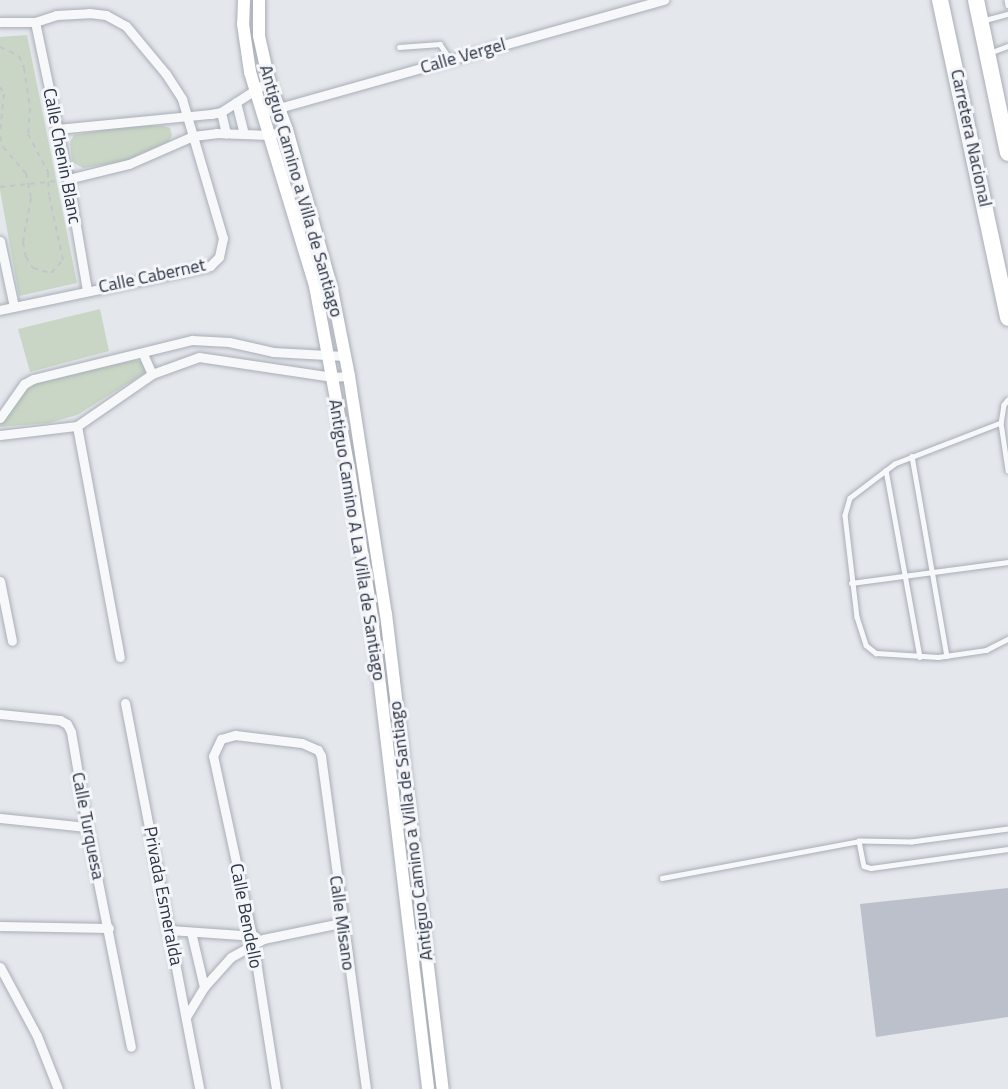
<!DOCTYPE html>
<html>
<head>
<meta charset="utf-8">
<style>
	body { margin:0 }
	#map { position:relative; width:1008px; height:1089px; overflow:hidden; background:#e4e7ec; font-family:"Titillium Web",sans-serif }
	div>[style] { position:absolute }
	.green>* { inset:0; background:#c9d6c5 }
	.building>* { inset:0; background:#bbc0ca }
	.path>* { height:2px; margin-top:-1px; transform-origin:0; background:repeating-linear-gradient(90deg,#c2c5cb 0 5px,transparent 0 10px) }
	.roads { filter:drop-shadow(0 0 2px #a9aeb7) drop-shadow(0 0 2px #a9aeb7) }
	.lane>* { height:4.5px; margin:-2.25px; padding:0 2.25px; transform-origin:2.25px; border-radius:2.25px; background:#f7f8fa }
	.street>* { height:9px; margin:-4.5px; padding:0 4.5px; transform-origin:4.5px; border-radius:4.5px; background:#f7f8fa }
	.secondary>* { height:12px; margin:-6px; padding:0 6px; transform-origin:6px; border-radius:6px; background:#fff }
	.highway>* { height:16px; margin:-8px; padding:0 8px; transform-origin:8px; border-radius:8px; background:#fff }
	.path-bridge>* { height:2px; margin-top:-1px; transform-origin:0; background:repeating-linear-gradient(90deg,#c2c5cb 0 5px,transparent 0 10px) }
	span { translate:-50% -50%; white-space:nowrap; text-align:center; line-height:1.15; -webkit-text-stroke:6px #f4f6f9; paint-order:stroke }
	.street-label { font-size:18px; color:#2b3445 }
</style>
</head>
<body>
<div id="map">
	<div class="green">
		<div style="clip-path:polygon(27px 35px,77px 283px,19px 296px,0 190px,0 37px)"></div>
		<div style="clip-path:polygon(131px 125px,164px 126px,170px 128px,172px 136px,169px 141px,126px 161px,83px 168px,72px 162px,70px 142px,74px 135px)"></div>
		<div style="clip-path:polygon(100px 309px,109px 351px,30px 372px,18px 329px)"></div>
		<div style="clip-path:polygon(135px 360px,144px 363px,145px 373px,77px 415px,49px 423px,0 427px,0 419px,34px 383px)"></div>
	</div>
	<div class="building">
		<div style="clip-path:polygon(1008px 888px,1008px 1017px,876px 1037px,860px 904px)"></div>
	</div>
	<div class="path">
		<div style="left:0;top:47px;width:21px;rotate:25deg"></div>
		<div style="left:19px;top:56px;width:13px;rotate:67deg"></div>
		<div style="left:24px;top:68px;width:40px;rotate:81.5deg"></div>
		<div style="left:30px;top:108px;width:26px;rotate:94deg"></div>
		<div style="left:28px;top:134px;width:43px;rotate:62.2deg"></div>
		<div style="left:0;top:87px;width:8px;rotate:60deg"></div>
		<div style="left:4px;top:94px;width:37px;rotate:96deg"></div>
		<div style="left:0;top:136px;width:11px;rotate:75deg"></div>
		<div style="left:3px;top:147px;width:35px;rotate:49deg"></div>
		<div style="left:0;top:187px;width:57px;rotate:-6deg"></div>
		<div style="left:31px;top:198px;width:45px;rotate:100.3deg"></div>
		<div style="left:23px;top:242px;width:15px;rotate:79deg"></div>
		<div style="left:26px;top:257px;width:13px;rotate:58deg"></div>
		<div style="left:33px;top:268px;width:19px;rotate:16deg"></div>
		<div style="left:51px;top:273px;width:18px;rotate:-47deg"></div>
		<div style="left:63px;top:260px;width:66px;rotate:-102.2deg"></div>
	</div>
	<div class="roads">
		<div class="lane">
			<div style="left:1007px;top:0;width:5px;rotate:79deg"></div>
			<div style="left:985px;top:20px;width:24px;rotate:-15deg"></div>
			<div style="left:399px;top:47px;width:41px;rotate:-4.2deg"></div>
			<div style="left:440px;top:44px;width:18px;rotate:56deg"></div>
			<div style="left:992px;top:52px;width:17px;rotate:-21deg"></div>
			<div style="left:1008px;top:400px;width:6px;rotate:129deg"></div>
			<div style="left:1004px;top:405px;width:18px;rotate:99deg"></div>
			<div style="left:1001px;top:423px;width:48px;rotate:81.5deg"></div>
			<div style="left:1001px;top:423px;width:114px;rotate:158.9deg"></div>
			<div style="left:895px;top:464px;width:56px;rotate:142.9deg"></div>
			<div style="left:850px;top:498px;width:18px;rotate:106deg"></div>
			<div style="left:845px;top:515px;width:103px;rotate:83.3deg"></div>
			<div style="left:857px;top:617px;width:29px;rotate:72deg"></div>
			<div style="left:866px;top:645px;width:13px;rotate:39deg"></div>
			<div style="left:876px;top:653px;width:62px;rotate:3.7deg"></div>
			<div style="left:938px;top:657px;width:49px;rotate:-8.3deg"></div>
			<div style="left:986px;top:650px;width:25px;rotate:-27deg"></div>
			<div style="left:912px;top:456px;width:203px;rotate:80.1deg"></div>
			<div style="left:886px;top:470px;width:190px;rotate:79.7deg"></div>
			<div style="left:851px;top:583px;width:158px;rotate:-7.6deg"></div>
			<div style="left:1008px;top:829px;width:97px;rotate:172.3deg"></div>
			<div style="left:912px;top:842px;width:53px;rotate:-178.9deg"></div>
			<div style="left:859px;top:841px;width:25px;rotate:79deg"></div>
			<div style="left:864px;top:866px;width:7px;rotate:16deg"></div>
			<div style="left:871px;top:868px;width:138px;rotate:-7.9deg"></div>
			<div style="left:662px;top:878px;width:200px;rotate:-10.6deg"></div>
		</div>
		<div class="street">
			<div style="left:0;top:22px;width:35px"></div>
			<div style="left:35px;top:22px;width:22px;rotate:-18deg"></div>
			<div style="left:56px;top:15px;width:33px;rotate:-3deg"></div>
			<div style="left:89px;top:13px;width:17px;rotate:7deg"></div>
			<div style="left:106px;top:15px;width:23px;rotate:29deg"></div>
			<div style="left:126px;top:26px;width:62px;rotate:50.2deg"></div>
			<div style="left:166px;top:74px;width:30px;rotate:57deg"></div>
			<div style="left:182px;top:99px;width:145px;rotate:73.6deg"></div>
			<div style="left:223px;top:238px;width:19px;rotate:102deg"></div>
			<div style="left:219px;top:257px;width:13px;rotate:135deg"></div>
			<div style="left:210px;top:266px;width:215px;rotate:168.2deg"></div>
			<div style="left:35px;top:22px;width:160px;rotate:78.1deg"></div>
			<div style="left:68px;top:179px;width:113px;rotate:80.3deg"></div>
			<div style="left:236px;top:102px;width:32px;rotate:76deg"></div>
			<div style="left:221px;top:112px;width:22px;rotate:77deg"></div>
			<div style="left:261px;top:113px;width:419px;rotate:-15.7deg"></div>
			<div style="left:57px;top:129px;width:155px;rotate:-5.6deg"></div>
			<div style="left:211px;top:114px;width:10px;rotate:-11deg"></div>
			<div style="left:221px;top:112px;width:57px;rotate:-32.9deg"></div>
			<div style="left:68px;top:179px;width:63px;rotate:-13.8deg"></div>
			<div style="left:129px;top:164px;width:70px;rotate:-23.6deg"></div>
			<div style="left:193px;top:136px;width:23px;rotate:-7deg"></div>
			<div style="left:216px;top:133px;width:53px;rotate:2.2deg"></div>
			<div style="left:269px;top:135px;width:19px;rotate:-16deg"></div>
			<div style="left:0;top:241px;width:67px;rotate:78deg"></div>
			<div style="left:143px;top:354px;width:22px;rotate:66deg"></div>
			<div style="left:0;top:418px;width:42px;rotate:-54.8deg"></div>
			<div style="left:24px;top:384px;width:10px;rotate:-29deg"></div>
			<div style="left:33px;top:379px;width:164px;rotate:-13.8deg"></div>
			<div style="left:192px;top:340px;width:37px;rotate:3deg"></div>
			<div style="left:229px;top:342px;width:45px;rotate:12.8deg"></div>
			<div style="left:273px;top:352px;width:71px;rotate:3.2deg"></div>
			<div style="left:77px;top:426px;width:235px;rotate:79.5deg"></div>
			<div style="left:0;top:435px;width:78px;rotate:-6.7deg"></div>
			<div style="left:77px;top:426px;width:91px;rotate:-34.7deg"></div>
			<div style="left:152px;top:374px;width:50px;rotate:-19.9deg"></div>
			<div style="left:199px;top:357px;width:135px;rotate:8.5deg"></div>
			<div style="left:333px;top:377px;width:16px;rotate:-4deg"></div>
			<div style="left:0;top:581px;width:61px;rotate:78.7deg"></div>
			<div style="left:125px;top:703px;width:393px;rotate:79.1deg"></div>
			<div style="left:0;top:714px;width:60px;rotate:5.7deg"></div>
			<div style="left:60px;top:720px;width:8px;rotate:30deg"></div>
			<div style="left:67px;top:724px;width:9px;rotate:63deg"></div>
			<div style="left:71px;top:732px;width:96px;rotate:80.4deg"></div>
			<div style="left:87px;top:827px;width:224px;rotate:78.7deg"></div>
			<div style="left:0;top:818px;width:87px;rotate:5.9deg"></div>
			<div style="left:0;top:926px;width:109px;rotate:1.1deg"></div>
			<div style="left:170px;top:930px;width:85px;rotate:4deg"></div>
			<div style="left:191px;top:932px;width:57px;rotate:76.7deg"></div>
			<div style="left:0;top:967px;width:78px;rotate:61.8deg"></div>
			<div style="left:37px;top:1036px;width:57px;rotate:68.4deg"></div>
			<div style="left:186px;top:1017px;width:35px;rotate:-59deg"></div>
			<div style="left:204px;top:987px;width:40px;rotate:-48deg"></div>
			<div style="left:231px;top:957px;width:37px;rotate:-29deg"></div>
			<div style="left:263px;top:939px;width:80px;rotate:-11.6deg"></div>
			<div style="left:276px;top:1089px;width:155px;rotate:-98.9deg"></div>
			<div style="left:252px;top:936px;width:184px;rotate:-102.2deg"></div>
			<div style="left:213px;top:756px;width:19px;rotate:-65deg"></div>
			<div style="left:221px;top:739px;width:15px;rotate:-16deg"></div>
			<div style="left:235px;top:735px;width:67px;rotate:6.8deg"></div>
			<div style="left:302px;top:743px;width:17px;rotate:24deg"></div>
			<div style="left:318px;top:750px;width:7px;rotate:63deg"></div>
			<div style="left:321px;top:756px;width:336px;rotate:82.3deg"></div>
		</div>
		<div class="secondary">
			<div style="left:244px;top:0;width:24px;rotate:92deg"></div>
			<div style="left:243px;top:24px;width:49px;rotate:81.7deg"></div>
			<div style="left:250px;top:72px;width:224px;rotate:73.1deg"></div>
			<div style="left:315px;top:286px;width:186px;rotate:79.5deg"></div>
			<div style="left:349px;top:469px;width:151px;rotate:81.2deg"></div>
			<div style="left:372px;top:618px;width:474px;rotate:83.2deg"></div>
			<div style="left:259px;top:0;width:36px;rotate:90deg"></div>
			<div style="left:259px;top:36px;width:46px;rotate:77.5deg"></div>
			<div style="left:269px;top:81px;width:52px;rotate:69.8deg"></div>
			<div style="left:287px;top:130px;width:161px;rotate:74.2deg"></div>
			<div style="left:331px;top:285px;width:93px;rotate:78.8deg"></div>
			<div style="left:349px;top:376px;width:241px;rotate:81.2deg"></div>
			<div style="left:386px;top:614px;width:478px;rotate:83.2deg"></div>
		</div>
		<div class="highway">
			<div style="left:940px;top:0;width:325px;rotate:77.9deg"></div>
			<div style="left:976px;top:0;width:156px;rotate:78.2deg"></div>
		</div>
	</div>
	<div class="path-bridge">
		<div style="left:48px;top:172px;width:23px;rotate:88deg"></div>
		<div style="left:26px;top:173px;width:25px;rotate:79deg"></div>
	</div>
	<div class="street-label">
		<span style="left:463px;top:56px;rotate:-16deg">Calle Vergel</span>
		<span style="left:971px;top:138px;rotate:78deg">Carretera Nacional</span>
		<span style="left:62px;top:156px;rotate:79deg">Calle Chenin Blanc</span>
		<span style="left:301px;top:191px;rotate:74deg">Antiguo Camino a Villa de Santiago</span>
		<span style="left:152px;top:276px;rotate:-12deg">Calle Cabernet</span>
		<span style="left:357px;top:540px;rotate:81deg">Antiguo Camino A La Villa de Santiago</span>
		<span style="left:88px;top:826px;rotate:79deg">Calle Turquesa</span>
		<span style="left:411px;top:831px;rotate:-97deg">Antiguo Camino a Villa de Santiago</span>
		<span style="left:163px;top:896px;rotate:79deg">Privada Esmeralda</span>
		<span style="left:246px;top:916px;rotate:79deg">Calle Bendello</span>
		<span style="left:342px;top:923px;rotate:82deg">Calle Misano</span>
	</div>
</div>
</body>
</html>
